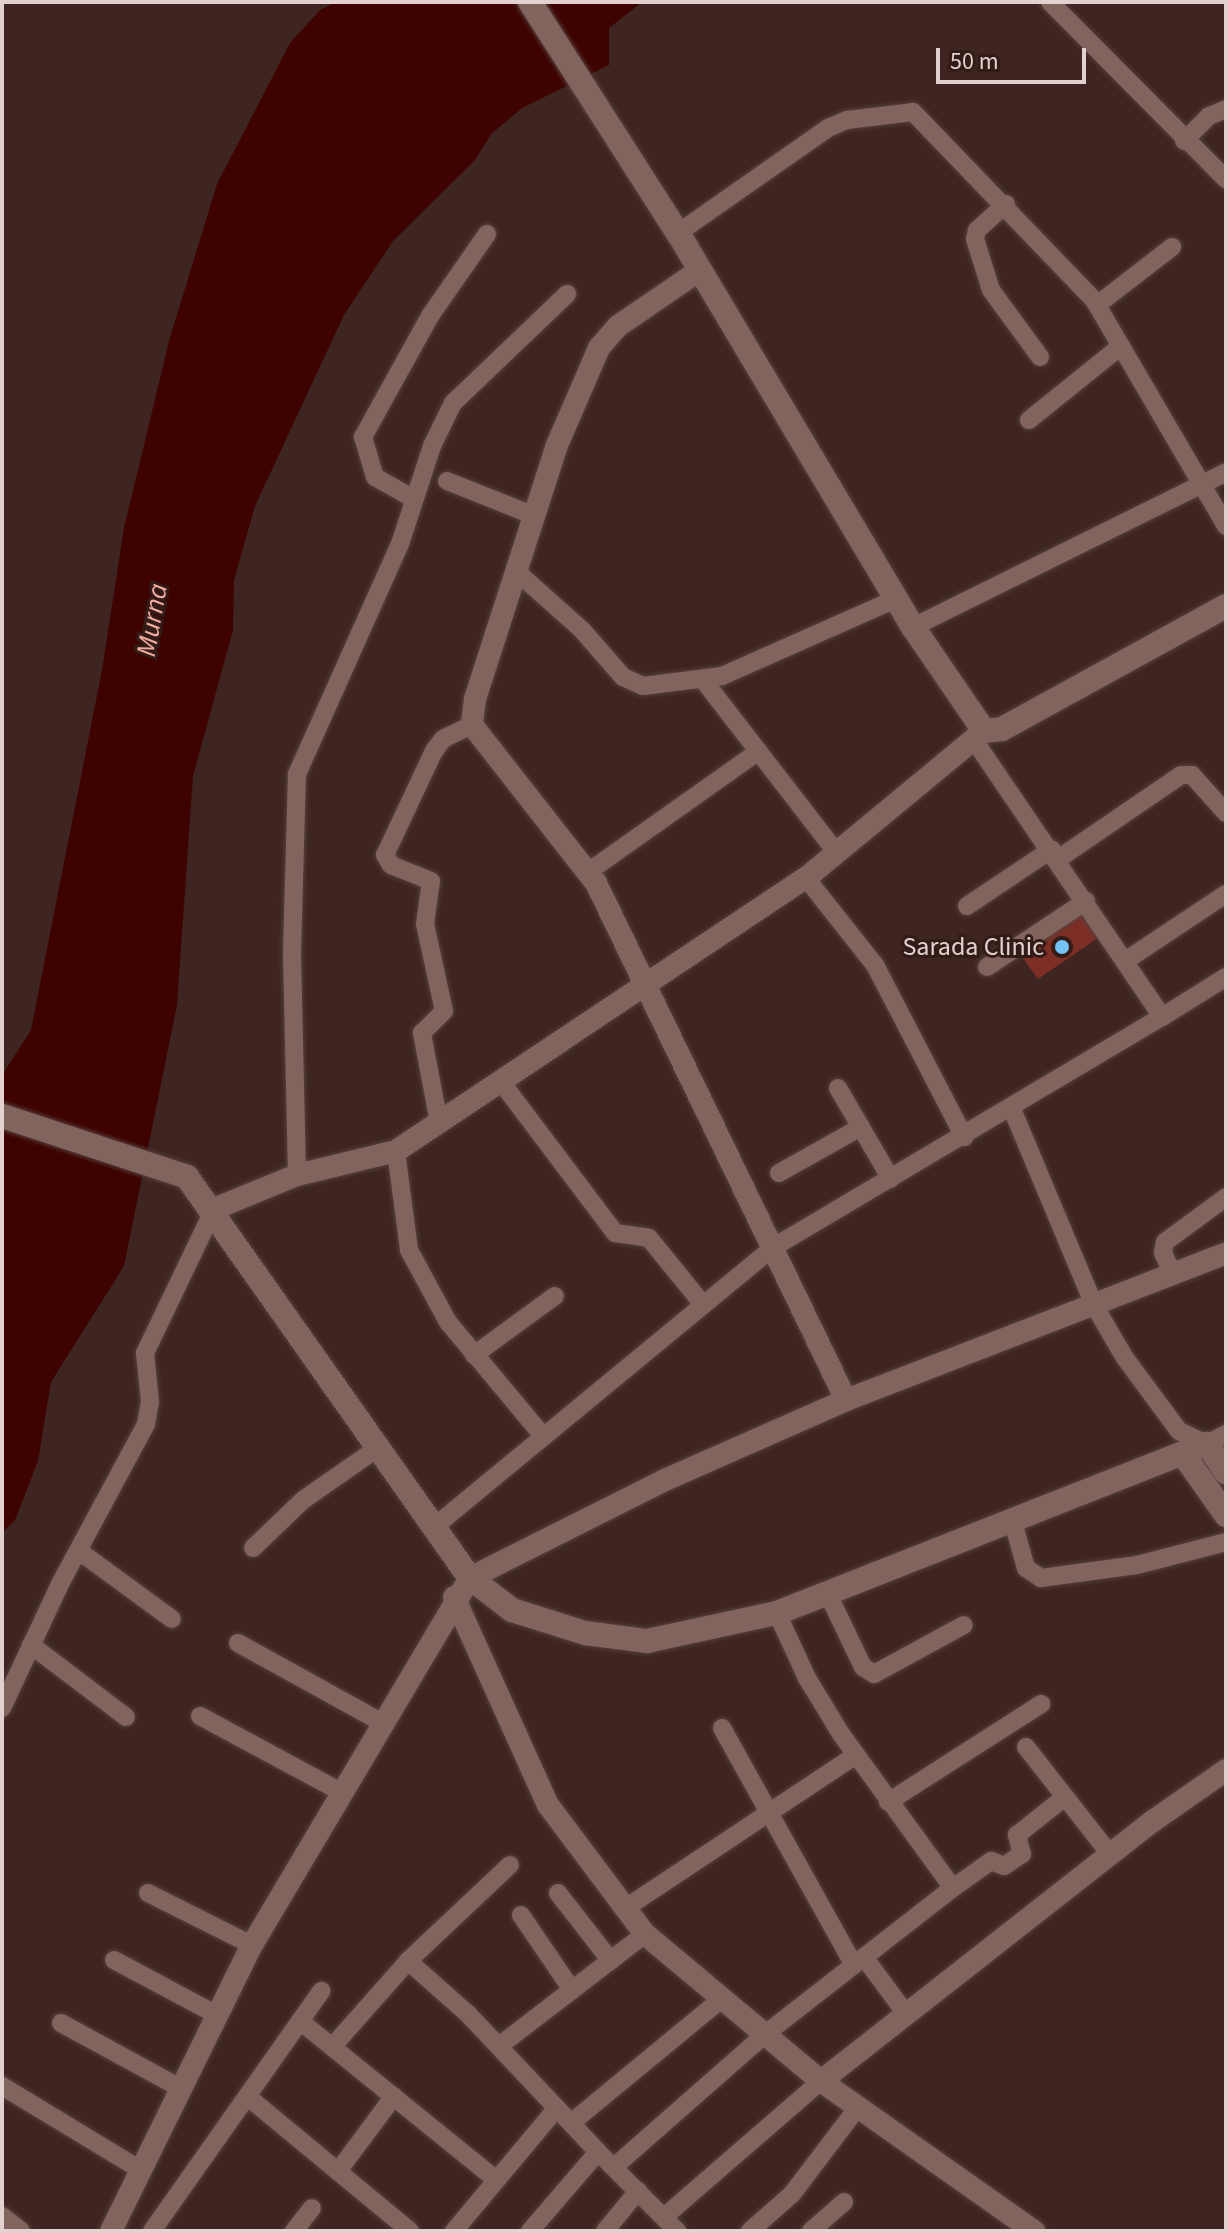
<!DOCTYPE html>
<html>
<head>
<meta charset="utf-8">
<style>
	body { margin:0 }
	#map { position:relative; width:1228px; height:2233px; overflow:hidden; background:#3e2521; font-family:"Source Sans 3",sans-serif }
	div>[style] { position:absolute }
	.water>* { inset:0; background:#3e0301 }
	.building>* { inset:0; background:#7e2f25 }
	.roads { filter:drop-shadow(0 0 2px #55403d) drop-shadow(0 0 2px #55403d) }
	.minor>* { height:18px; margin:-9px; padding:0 9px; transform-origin:9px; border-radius:9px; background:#82645f }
	.tertiary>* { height:22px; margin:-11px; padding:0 11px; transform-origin:11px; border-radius:11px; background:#82645f }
	.secondary>* { height:24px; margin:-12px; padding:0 12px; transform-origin:12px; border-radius:12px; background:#82645f }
	.dots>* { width:22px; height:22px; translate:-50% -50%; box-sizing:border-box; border:4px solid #331b17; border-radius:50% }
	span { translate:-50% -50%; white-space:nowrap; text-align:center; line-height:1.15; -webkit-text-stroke:6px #331b17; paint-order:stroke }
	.poi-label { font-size:26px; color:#e2d1ce }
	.right { translate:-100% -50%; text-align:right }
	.water-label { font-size:28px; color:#f1ab9f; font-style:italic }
	.frame { position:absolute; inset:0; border:4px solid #e2d1ce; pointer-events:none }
	.scale { position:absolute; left:936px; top:48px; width:150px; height:36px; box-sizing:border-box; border:4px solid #e2d1ce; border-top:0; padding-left:10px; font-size:24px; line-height:28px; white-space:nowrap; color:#e2d1ce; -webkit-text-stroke:6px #331b17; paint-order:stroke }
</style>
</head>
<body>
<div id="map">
	<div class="water">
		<div style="clip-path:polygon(336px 2px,642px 2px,609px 28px,609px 65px,522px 108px,492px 133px,475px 160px,393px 241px,344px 315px,255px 506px,234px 580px,233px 630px,193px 776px,177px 1005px,124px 1266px,51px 1382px,38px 1461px,15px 1520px,2px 1533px,2px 1075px,31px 1030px,102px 670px,124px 528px,169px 341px,217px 184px,290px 43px,320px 10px)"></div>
	</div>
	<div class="building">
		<div style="clip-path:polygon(1078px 909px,1098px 938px,1038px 979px,1017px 950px)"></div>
	</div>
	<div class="roads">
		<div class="minor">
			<div style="left:1050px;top:2px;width:250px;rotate:45.2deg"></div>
			<div style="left:1184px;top:141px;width:35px;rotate:-45deg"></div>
			<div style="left:1209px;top:116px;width:18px;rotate:-22deg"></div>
			<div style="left:1006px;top:204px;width:39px;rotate:138deg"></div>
			<div style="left:977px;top:230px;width:9px;rotate:103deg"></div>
			<div style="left:975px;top:239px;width:53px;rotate:72.6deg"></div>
			<div style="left:991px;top:290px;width:83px;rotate:53.8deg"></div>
			<div style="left:678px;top:233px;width:183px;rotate:-35deg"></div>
			<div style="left:828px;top:128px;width:21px;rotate:-23deg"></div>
			<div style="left:847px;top:120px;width:66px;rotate:-6.9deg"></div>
			<div style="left:913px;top:112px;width:261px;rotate:46.1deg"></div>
			<div style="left:1094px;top:300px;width:262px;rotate:59.7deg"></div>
			<div style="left:1097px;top:305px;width:95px;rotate:-37.7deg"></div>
			<div style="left:1029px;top:420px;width:118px;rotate:-38.8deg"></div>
			<div style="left:447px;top:481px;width:95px;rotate:21.7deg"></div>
			<div style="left:414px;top:499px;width:45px;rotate:-150.6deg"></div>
			<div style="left:375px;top:477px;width:42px;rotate:-106.7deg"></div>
			<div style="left:363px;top:437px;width:138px;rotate:-61deg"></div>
			<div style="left:430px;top:316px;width:100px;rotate:-55.2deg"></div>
			<div style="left:517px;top:572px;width:87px;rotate:41.7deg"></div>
			<div style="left:582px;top:630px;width:62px;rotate:48.9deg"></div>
			<div style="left:623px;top:677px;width:22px;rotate:24deg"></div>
			<div style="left:643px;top:686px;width:80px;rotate:-7.2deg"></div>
			<div style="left:722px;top:676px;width:190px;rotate:-23.9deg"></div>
			<div style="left:913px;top:627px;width:349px;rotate:-26.3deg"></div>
			<div style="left:704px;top:681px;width:216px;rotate:52.3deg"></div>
			<div style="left:974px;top:740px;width:335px;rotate:55.8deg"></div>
			<div style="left:1162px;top:1017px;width:75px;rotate:-32deg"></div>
			<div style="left:1058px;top:859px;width:149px;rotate:-34.3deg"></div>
			<div style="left:1181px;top:775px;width:11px"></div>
			<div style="left:1192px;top:775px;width:51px;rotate:48.2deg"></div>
			<div style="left:588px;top:872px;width:209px;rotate:-35.3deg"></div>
			<div style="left:806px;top:878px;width:111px;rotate:51.6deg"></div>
			<div style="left:875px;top:965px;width:194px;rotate:62.6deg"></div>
			<div style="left:967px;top:906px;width:102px;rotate:-33.8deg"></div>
			<div style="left:1125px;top:961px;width:121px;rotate:-33.6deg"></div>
			<div style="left:987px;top:967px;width:119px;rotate:-33.7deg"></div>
			<div style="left:502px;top:1083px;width:188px;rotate:53deg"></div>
			<div style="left:615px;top:1233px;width:34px;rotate:8deg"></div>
			<div style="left:649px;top:1238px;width:82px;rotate:50.9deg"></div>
			<div style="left:838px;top:1088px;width:105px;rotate:59.8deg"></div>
			<div style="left:1012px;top:1109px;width:212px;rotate:67.3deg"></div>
			<div style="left:1094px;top:1305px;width:61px;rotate:59.7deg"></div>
			<div style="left:1125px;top:1358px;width:91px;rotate:53.5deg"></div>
			<div style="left:1179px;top:1431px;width:31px;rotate:25deg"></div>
			<div style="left:1207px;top:1444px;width:21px;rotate:-28deg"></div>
			<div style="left:439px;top:1123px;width:92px;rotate:-100.7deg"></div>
			<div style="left:422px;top:1033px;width:31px;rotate:-45deg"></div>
			<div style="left:444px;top:1011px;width:89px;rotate:-102.3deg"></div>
			<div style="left:425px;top:924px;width:43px;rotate:-82.1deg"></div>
			<div style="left:431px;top:881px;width:43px;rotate:-158.2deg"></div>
			<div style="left:391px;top:865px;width:12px;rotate:-121deg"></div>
			<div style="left:385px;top:855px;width:115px;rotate:-64.8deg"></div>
			<div style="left:434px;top:751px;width:15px;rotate:-53deg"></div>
			<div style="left:443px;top:739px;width:32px;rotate:-26deg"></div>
			<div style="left:396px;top:1151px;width:100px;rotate:82.5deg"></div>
			<div style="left:409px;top:1250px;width:82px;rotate:61.6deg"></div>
			<div style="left:448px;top:1322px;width:147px;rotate:50.2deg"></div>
			<div style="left:779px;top:1173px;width:94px;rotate:-29.3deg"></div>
			<div style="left:297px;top:1175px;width:223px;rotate:-91.3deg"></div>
			<div style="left:292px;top:952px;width:178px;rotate:-88.4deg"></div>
			<div style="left:297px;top:774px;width:252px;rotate:-65.9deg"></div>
			<div style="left:400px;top:544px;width:103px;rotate:-71.9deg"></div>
			<div style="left:432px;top:446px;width:48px;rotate:-64deg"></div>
			<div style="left:453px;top:403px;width:158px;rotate:-43.7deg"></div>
			<div style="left:1173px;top:1275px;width:24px;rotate:-114deg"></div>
			<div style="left:1163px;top:1253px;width:11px;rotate:-80deg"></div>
			<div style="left:1165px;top:1242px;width:76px;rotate:-36.4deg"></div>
			<div style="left:474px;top:1355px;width:100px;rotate:-36.1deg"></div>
			<div style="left:1013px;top:1522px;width:48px;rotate:74.2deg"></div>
			<div style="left:1026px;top:1568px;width:18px;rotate:34deg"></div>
			<div style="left:1041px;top:1578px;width:97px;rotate:-7.7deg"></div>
			<div style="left:1137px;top:1565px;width:92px;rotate:-14.5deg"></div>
			<div style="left:434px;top:1527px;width:440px;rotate:-39.5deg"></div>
			<div style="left:774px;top:1247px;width:451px;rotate:-30.7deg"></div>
			<div style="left:253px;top:1548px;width:69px;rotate:-43.8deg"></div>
			<div style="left:303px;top:1500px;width:93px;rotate:-34.9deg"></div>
			<div style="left:79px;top:1551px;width:115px;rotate:36.2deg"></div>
			<div style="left:828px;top:1594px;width:81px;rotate:64.4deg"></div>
			<div style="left:863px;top:1667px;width:13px;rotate:32deg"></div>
			<div style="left:874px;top:1674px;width:102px;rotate:-28.6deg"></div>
			<div style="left:777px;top:1613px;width:72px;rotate:65.2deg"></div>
			<div style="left:807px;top:1678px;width:66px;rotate:58.7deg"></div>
			<div style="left:841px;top:1734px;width:190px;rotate:54deg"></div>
			<div style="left:238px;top:1643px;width:163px;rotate:28.9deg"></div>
			<div style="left:31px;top:1645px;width:119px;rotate:37.2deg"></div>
			<div style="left:2px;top:1708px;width:137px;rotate:-64.9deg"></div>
			<div style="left:60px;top:1584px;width:182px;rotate:-61.7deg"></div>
			<div style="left:146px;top:1424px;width:22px;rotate:-80deg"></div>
			<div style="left:150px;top:1402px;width:49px;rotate:-95.8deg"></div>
			<div style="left:145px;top:1353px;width:160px;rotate:-64.4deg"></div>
			<div style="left:200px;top:1716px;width:160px;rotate:28.3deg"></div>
			<div style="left:722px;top:1728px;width:271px;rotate:60.9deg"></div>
			<div style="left:1026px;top:1747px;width:136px;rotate:51.9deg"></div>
			<div style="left:888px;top:1802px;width:182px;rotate:-32.6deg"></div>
			<div style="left:148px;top:1893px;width:116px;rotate:26.6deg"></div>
			<div style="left:558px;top:1893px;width:86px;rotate:52.1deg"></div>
			<div style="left:624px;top:1909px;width:278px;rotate:-33.6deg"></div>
			<div style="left:521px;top:1915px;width:91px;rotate:55.8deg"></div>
			<div style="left:864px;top:1957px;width:71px;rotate:53.6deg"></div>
			<div style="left:114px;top:1960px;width:117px;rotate:28.1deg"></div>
			<div style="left:408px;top:1961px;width:80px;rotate:41.5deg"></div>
			<div style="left:468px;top:2014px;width:190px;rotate:46.7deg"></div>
			<div style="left:300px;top:2021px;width:252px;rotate:39deg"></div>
			<div style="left:61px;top:2023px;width:136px;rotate:28.6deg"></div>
			<div style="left:499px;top:2046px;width:184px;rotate:-37.5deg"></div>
			<div style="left:332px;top:2047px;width:115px;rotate:-48.5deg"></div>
			<div style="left:408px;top:1961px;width:140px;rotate:-43.3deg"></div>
			<div style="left:2px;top:2086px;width:160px;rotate:31.2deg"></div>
			<div style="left:248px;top:2097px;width:210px;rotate:39.6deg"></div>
			<div style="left:571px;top:2123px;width:193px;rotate:-39.5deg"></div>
			<div style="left:614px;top:2167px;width:200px;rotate:-41.3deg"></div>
			<div style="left:764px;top:2035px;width:239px;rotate:-37.9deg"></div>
			<div style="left:953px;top:1888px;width:47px;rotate:-35.4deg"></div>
			<div style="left:991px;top:1861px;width:14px;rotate:21deg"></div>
			<div style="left:1004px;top:1866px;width:22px;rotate:-34deg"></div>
			<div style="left:1022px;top:1854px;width:20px;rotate:-105deg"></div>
			<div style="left:1017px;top:1835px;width:61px;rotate:-38.4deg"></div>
			<div style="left:339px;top:2170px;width:92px;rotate:-53.4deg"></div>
			<div style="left:2px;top:2216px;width:24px;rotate:38deg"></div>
			<div style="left:664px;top:2217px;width:208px;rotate:-40.9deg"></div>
			<div style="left:152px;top:2231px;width:294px;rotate:-54.8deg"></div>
			<div style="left:294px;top:2231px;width:29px;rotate:-52deg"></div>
			<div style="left:454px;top:2231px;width:160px;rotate:-50.1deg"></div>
			<div style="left:530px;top:2231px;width:104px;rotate:-49.3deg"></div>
			<div style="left:598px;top:2152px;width:112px;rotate:45deg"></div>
			<div style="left:605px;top:2231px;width:52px;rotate:-50.5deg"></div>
			<div style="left:750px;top:2231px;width:56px;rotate:-41.4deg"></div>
			<div style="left:792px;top:2194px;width:109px;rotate:-52.8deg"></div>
			<div style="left:811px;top:2231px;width:44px;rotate:-41.3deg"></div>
		</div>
		<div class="tertiary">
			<div style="left:700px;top:270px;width:99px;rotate:145.7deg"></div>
			<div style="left:618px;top:326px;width:29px;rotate:131deg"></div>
			<div style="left:599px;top:348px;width:106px;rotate:113.4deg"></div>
			<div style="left:557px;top:445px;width:267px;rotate:107.9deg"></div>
			<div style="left:475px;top:699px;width:26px;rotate:97deg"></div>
			<div style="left:472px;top:725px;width:201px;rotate:51.9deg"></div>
			<div style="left:596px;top:883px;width:574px;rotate:64.19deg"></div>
			<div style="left:214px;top:1209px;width:90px;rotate:-22.3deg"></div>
			<div style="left:297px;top:1175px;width:102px;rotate:-13.6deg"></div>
			<div style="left:396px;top:1151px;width:493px;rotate:-33.7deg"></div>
			<div style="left:806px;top:878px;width:231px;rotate:-39.6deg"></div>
			<div style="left:454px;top:1597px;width:228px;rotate:65.7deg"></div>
			<div style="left:548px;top:1805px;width:161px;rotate:53.1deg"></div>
			<div style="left:645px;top:1934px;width:229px;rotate:39.9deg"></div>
			<div style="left:821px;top:2081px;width:261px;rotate:35.2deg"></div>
			<div style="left:821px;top:2081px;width:422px;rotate:-38.1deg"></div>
			<div style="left:1153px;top:1821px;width:89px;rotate:-34.9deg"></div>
			<div style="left:111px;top:2231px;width:319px;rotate:-63.8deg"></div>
			<div style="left:252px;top:1945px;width:427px;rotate:-59.3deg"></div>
			<div style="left:470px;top:1578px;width:218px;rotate:-26.7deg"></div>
			<div style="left:665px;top:1480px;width:198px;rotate:-23.8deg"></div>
			<div style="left:846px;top:1400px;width:407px;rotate:-21.1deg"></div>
		</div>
		<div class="secondary">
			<div style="left:530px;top:2px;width:274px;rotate:57.4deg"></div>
			<div style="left:678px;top:233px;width:459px;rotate:59.2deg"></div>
			<div style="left:913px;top:627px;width:126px;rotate:55.7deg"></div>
			<div style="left:984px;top:731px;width:18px;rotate:-6deg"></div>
			<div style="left:1002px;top:729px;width:256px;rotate:-28.8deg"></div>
			<div style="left:2px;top:1116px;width:195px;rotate:18.2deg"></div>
			<div style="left:187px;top:1177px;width:491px;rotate:54.8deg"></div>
			<div style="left:470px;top:1578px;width:53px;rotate:37.3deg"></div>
			<div style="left:512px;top:1610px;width:77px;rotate:17.5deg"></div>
			<div style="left:585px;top:1633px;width:63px;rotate:7.4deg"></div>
			<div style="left:647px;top:1641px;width:133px;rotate:-12.2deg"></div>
			<div style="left:777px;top:1613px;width:462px;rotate:-21.5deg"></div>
			<div style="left:1207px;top:1444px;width:34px;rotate:56deg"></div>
			<div style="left:1183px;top:1454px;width:75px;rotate:54.8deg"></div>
		</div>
	</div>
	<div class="dots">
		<div style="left:1062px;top:947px;background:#73c1f5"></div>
	</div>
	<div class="poi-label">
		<span class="right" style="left:1044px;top:947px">Sarada Clinic</span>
	</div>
	<div class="water-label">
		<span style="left:152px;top:620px;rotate:-80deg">Murna</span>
	</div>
	<div class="frame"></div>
	<div class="scale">50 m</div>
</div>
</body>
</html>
